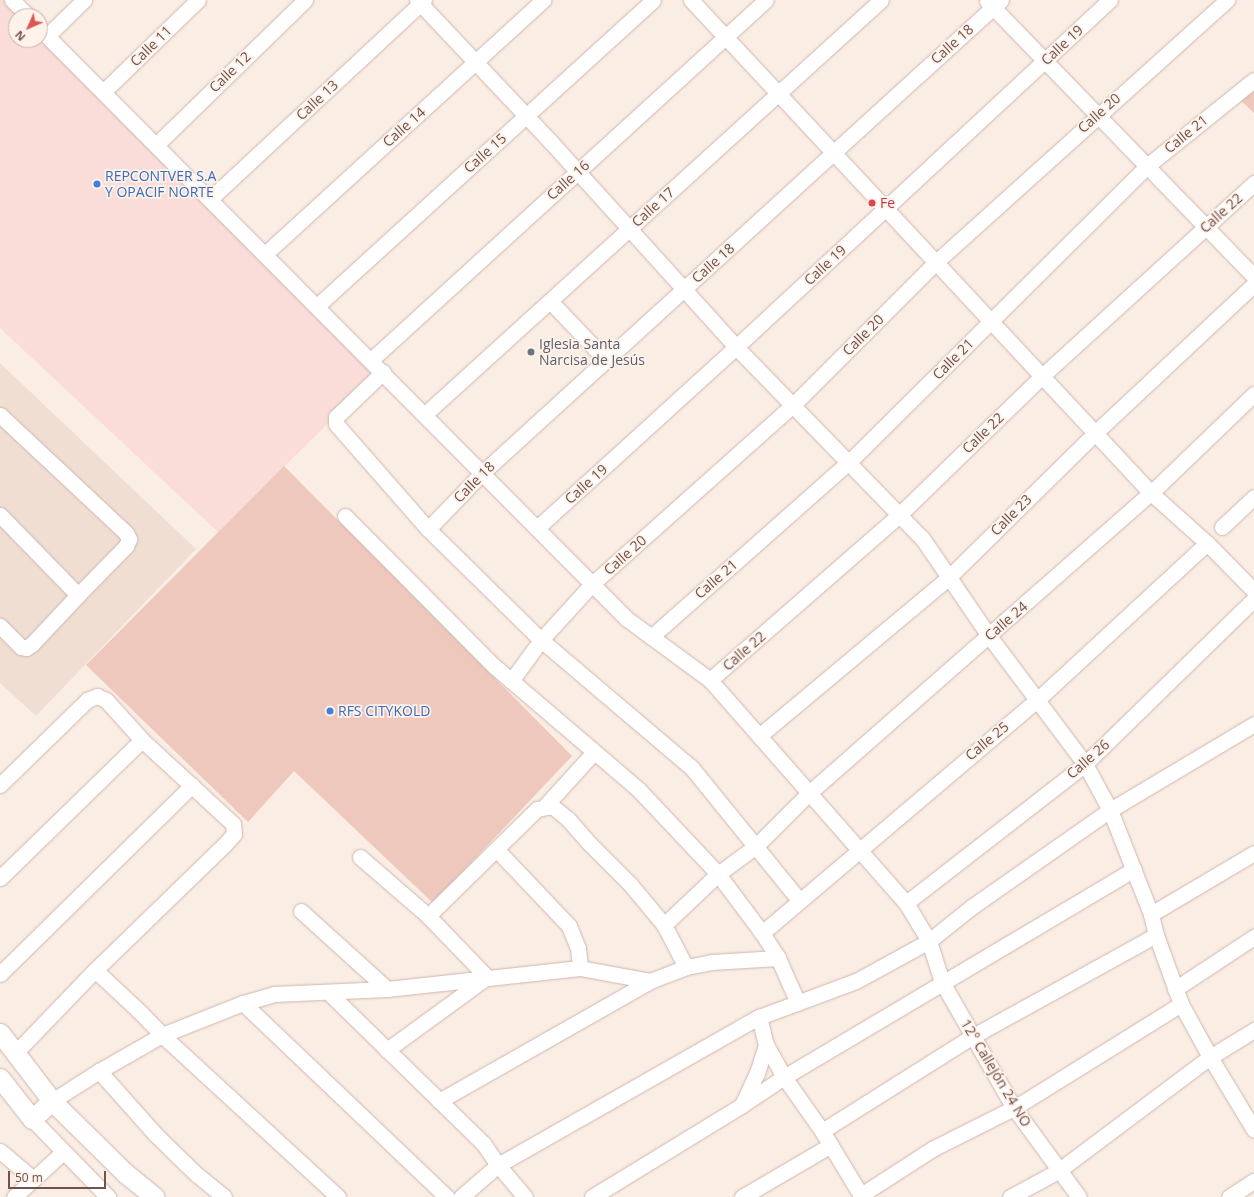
<!DOCTYPE html>
<html>
<head>
<meta charset="utf-8">
<style>
	body { margin:0 }
	#map { position:relative; width:1254px; height:1197px; overflow:hidden; background:#faede4; font-family:"Open Sans",sans-serif }
	div>[style] { position:absolute }
	.residential>* { inset:0; background:#f1ded3 }
	.commercial>* { inset:0; background:#fadcd8 }
	.building>* { inset:0; background:#eec7bd }
	.roads { filter:drop-shadow(0 0 1px #cdb6ae) drop-shadow(0 0 1px #cdb6ae) }
	.minor>* { height:15px; margin:-7.5px; padding:0 7.5px; transform-origin:7.5px; border-radius:7.5px; background:#fff }
	.tertiary>* { height:19px; margin:-9.5px; padding:0 9.5px; transform-origin:9.5px; border-radius:9.5px; background:#fff }
	.dots>* { width:11px; height:11px; translate:-50% -50%; box-sizing:border-box; border:2px solid #fef2ea; border-radius:50% }
	span { translate:-50% -50%; white-space:nowrap; text-align:center; line-height:1.15; -webkit-text-stroke:3.5px #fef2ea; paint-order:stroke }
	.street-label { font-size:14px; color:#71524c }
	.shop-label { font-size:14px; color:#366cbe }
	.left { translate:0 -50%; text-align:left }
	.health-label { font-size:14px; color:#be3a42 }
	.worship-label { font-size:14px; color:#5b616d }
	.north { position:absolute; left:8px; top:8px; width:40px; height:40px; box-sizing:border-box; background:#fef2ea; border:1px solid #c6b2ab; border-radius:50%; rotate:225deg; font-size:11px; font-weight:700; line-height:16px; text-align:center; color:#71524c }
	.north::after { content:''; display:block; margin:auto; width:14px; height:18px; background:#dc5551; clip-path:polygon(50% 0,100% 100%,50% 72%,0 100%) }
	.scale { position:absolute; left:8px; top:1171px; width:98px; height:18px; box-sizing:border-box; border:2px solid #71524c; border-top:0; padding-left:5px; font-size:12px; line-height:14px; white-space:nowrap; color:#71524c; -webkit-text-stroke:3px #fef2ea; paint-order:stroke }
</style>
</head>
<body>
<div id="map">
	<div class="residential">
		<div style="clip-path:polygon(0 363px,196px 549px,36px 716px,0 683px)"></div>
	</div>
	<div class="commercial">
		<div style="clip-path:polygon(0 0,12px 0,28px 16px,16px 16px,16px 40px,40px 40px,40px 28px,381px 371px,218px 532px,0 328px)"></div>
	</div>
	<div class="building">
		<div style="clip-path:polygon(1249px 87px,1254px 92px,1254px 113px,1237px 97px)"></div>
		<div style="clip-path:polygon(284px 466px,572px 756px,433px 903px,294px 771px,248px 822px,86px 665px)"></div>
	</div>
	<div class="roads">
		<div class="minor">
			<div style="left:12px;top:0;width:23px;rotate:45deg"></div>
			<div style="left:417px;top:0;width:194px;rotate:46.7deg"></div>
			<div style="left:550px;top:141px;width:278px;rotate:47.9deg"></div>
			<div style="left:736px;top:347px;width:267px;rotate:45.8deg"></div>
			<div style="left:922px;top:538px;width:119px;rotate:55.6deg"></div>
			<div style="left:989px;top:636px;width:160px;rotate:53.1deg"></div>
			<div style="left:1085px;top:764px;width:52px;rotate:61.5deg"></div>
			<div style="left:1110px;top:810px;width:112px;rotate:68.5deg"></div>
			<div style="left:1151px;top:914px;width:22px;rotate:77deg"></div>
			<div style="left:1156px;top:935px;width:73px;rotate:70.1deg"></div>
			<div style="left:1181px;top:1004px;width:60px;rotate:61.3deg"></div>
			<div style="left:1210px;top:1057px;width:85px;rotate:58.9deg"></div>
			<div style="left:691px;top:0;width:674px;rotate:46.98deg"></div>
			<div style="left:1151px;top:493px;width:75px;rotate:41.8deg"></div>
			<div style="left:1207px;top:543px;width:67px;rotate:45.6deg"></div>
			<div style="left:987px;top:1px;width:384px;rotate:45.9deg"></div>
			<div style="left:40px;top:29px;width:832px;rotate:45.15deg"></div>
			<div style="left:627px;top:619px;width:103px;rotate:36.3deg"></div>
			<div style="left:710px;top:680px;width:297px;rotate:48.7deg"></div>
			<div style="left:906px;top:903px;width:44px;rotate:58.8deg"></div>
			<div style="left:929px;top:941px;width:43px;rotate:72.4deg"></div>
			<div style="left:942px;top:982px;width:145px;rotate:60.3deg"></div>
			<div style="left:1014px;top:1108px;width:110px;rotate:53.9deg"></div>
			<div style="left:47px;top:36px;width:52px;rotate:-44.2deg"></div>
			<div style="left:103px;top:92px;width:132px;rotate:-44.1deg"></div>
			<div style="left:156px;top:145px;width:208px;rotate:-44.2deg"></div>
			<div style="left:210px;top:199px;width:292px;rotate:-42.9deg"></div>
			<div style="left:265px;top:254px;width:377px;rotate:-42.4deg"></div>
			<div style="left:550px;top:301px;width:81px;rotate:46.5deg"></div>
			<div style="left:317px;top:306px;width:454px;rotate:-42.3deg"></div>
			<div style="left:371px;top:360px;width:534px;rotate:-42.35deg"></div>
			<div style="left:383px;top:372px;width:65px;rotate:136.2deg"></div>
			<div style="left:336px;top:417px;width:7px;rotate:90deg"></div>
			<div style="left:336px;top:424px;width:140px;rotate:48.8deg"></div>
			<div style="left:428px;top:529px;width:158px;rotate:44.5deg"></div>
			<div style="left:541px;top:640px;width:197px;rotate:40.3deg"></div>
			<div style="left:691px;top:767px;width:171px;rotate:50.9deg"></div>
			<div style="left:0;top:415px;width:173px;rotate:43.1deg"></div>
			<div style="left:126px;top:533px;width:7px;rotate:63deg"></div>
			<div style="left:129px;top:539px;width:8px;rotate:113deg"></div>
			<div style="left:126px;top:546px;width:69px;rotate:134.4deg"></div>
			<div style="left:424px;top:415px;width:617px;rotate:-42.24deg"></div>
			<div style="left:0;top:515px;width:112px;rotate:45.7deg"></div>
			<div style="left:78px;top:595px;width:67px;rotate:133.2deg"></div>
			<div style="left:32px;top:644px;width:7px;rotate:146deg"></div>
			<div style="left:26px;top:648px;width:5px;rotate:-169deg"></div>
			<div style="left:21px;top:647px;width:30px;rotate:-135deg"></div>
			<div style="left:345px;top:516px;width:211px;rotate:45.2deg"></div>
			<div style="left:494px;top:666px;width:189px;rotate:40.5deg"></div>
			<div style="left:638px;top:789px;width:117px;rotate:46.7deg"></div>
			<div style="left:718px;top:874px;width:74px;rotate:53.3deg"></div>
			<div style="left:762px;top:933px;width:30px;rotate:57deg"></div>
			<div style="left:778px;top:958px;width:49px;rotate:66deg"></div>
			<div style="left:1222px;top:527px;width:44px;rotate:-43.2deg"></div>
			<div style="left:537px;top:528px;width:269px;rotate:-42.3deg"></div>
			<div style="left:736px;top:347px;width:510px;rotate:-42.86deg"></div>
			<div style="left:428px;top:529px;width:78px;rotate:-46deg"></div>
			<div style="left:482px;top:473px;width:702px;rotate:-42.35deg"></div>
			<div style="left:651px;top:637px;width:263px;rotate:-41.5deg"></div>
			<div style="left:848px;top:463px;width:421px;rotate:-44.8deg"></div>
			<div style="left:1147px;top:166px;width:137px;rotate:-38.8deg"></div>
			<div style="left:710px;top:680px;width:251px;rotate:-41.1deg"></div>
			<div style="left:899px;top:515px;width:199px;rotate:-44.2deg"></div>
			<div style="left:1042px;top:376px;width:287px;rotate:-42.3deg"></div>
			<div style="left:511px;top:681px;width:51px;rotate:-53.8deg"></div>
			<div style="left:541px;top:640px;width:76px;rotate:-47.7deg"></div>
			<div style="left:592px;top:584px;width:268px;rotate:-41.7deg"></div>
			<div style="left:792px;top:406px;width:204px;rotate:-45deg"></div>
			<div style="left:936px;top:262px;width:392px;rotate:-42deg"></div>
			<div style="left:759px;top:736px;width:248px;rotate:-39.9deg"></div>
			<div style="left:949px;top:577px;width:205px;rotate:-44.6deg"></div>
			<div style="left:1095px;top:433px;width:218px;rotate:-43.1deg"></div>
			<div style="left:0;top:785px;width:122px;rotate:-44.3deg"></div>
			<div style="left:87px;top:700px;width:11px;rotate:-22deg"></div>
			<div style="left:97px;top:696px;width:10px;rotate:24deg"></div>
			<div style="left:106px;top:700px;width:54px;rotate:48deg"></div>
			<div style="left:142px;top:740px;width:124px;rotate:42.7deg"></div>
			<div style="left:233px;top:824px;width:10px;rotate:84deg"></div>
			<div style="left:234px;top:834px;width:15px;rotate:132deg"></div>
			<div style="left:224px;top:845px;width:180px;rotate:135.9deg"></div>
			<div style="left:95px;top:970px;width:115px;rotate:133.9deg"></div>
			<div style="left:545px;top:806px;width:73px;rotate:-47.8deg"></div>
			<div style="left:497px;top:850px;width:105px;rotate:46.5deg"></div>
			<div style="left:569px;top:926px;width:24px;rotate:68deg"></div>
			<div style="left:578px;top:948px;width:20px;rotate:84deg"></div>
			<div style="left:360px;top:857px;width:90px;rotate:40.9deg"></div>
			<div style="left:428px;top:916px;width:85px;rotate:46deg"></div>
			<div style="left:487px;top:977px;width:124px;rotate:143.9deg"></div>
			<div style="left:0;top:878px;width:198px;rotate:-44.2deg"></div>
			<div style="left:906px;top:903px;width:227px;rotate:-37.8deg"></div>
			<div style="left:1085px;top:764px;width:236px;rotate:-44.3deg"></div>
			<div style="left:301px;top:911px;width:116px;rotate:42.2deg"></div>
			<div style="left:1151px;top:914px;width:120px;rotate:-30.6deg"></div>
			<div style="left:428px;top:916px;width:153px;rotate:-44.5deg"></div>
			<div style="left:537px;top:809px;width:15px;rotate:-11deg"></div>
			<div style="left:552px;top:806px;width:21px;rotate:39deg"></div>
			<div style="left:568px;top:819px;width:32px;rotate:49deg"></div>
			<div style="left:589px;top:843px;width:58px;rotate:45deg"></div>
			<div style="left:630px;top:884px;width:53px;rotate:50.3deg"></div>
			<div style="left:664px;top:925px;width:47px;rotate:62.4deg"></div>
			<div style="left:664px;top:925px;width:74px;rotate:-43.4deg"></div>
			<div style="left:718px;top:874px;width:47px;rotate:-36.4deg"></div>
			<div style="left:756px;top:846px;width:75px;rotate:-45deg"></div>
			<div style="left:809px;top:793px;width:455px;rotate:-41.3deg"></div>
			<div style="left:1151px;top:493px;width:143px;rotate:-43.9deg"></div>
			<div style="left:762px;top:933px;width:360px;rotate:-40.3deg"></div>
			<div style="left:1037px;top:700px;width:231px;rotate:-42.7deg"></div>
			<div style="left:95px;top:970px;width:60px;rotate:43deg"></div>
			<div style="left:139px;top:1011px;width:33px;rotate:46deg"></div>
			<div style="left:162px;top:1035px;width:87px;rotate:-21.6deg"></div>
			<div style="left:243px;top:1003px;width:32px;rotate:-16deg"></div>
			<div style="left:274px;top:994px;width:113px;rotate:-2.5deg"></div>
			<div style="left:387px;top:989px;width:194px;rotate:-6.2deg"></div>
			<div style="left:580px;top:968px;width:71px;rotate:10.5deg"></div>
			<div style="left:0;top:974px;width:269px;rotate:-44.5deg"></div>
			<div style="left:1175px;top:989px;width:95px;rotate:-33.4deg"></div>
			<div style="left:328px;top:992px;width:216px;rotate:44.3deg"></div>
			<div style="left:483px;top:1143px;width:27px;rotate:56deg"></div>
			<div style="left:498px;top:1165px;width:42px;rotate:49.8deg"></div>
			<div style="left:243px;top:1003px;width:282px;rotate:43.6deg"></div>
			<div style="left:99px;top:1071px;width:86px;rotate:48.3deg"></div>
			<div style="left:156px;top:1135px;width:56px;rotate:44.3deg"></div>
			<div style="left:196px;top:1174px;width:36px;rotate:39deg"></div>
			<div style="left:52px;top:1101px;width:56px;rotate:-32.6deg"></div>
			<div style="left:99px;top:1071px;width:73px;rotate:-29.7deg"></div>
			<div style="left:162px;top:1035px;width:239px;rotate:42.6deg"></div>
			<div style="left:439px;top:1101px;width:243px;rotate:-29.6deg"></div>
			<div style="left:650px;top:981px;width:39px;rotate:-21deg"></div>
			<div style="left:686px;top:967px;width:26px;rotate:-11deg"></div>
			<div style="left:712px;top:962px;width:66px;rotate:-3.5deg"></div>
			<div style="left:742px;top:1105px;width:35px;rotate:-65deg"></div>
			<div style="left:757px;top:1073px;width:29px;rotate:-72deg"></div>
			<div style="left:32px;top:1119px;width:109px;rotate:45.7deg"></div>
			<div style="left:822px;top:1131px;width:178px;rotate:-32.2deg"></div>
			<div style="left:973px;top:1036px;width:209px;rotate:-28.9deg"></div>
			<div style="left:0;top:1151px;width:43px;rotate:40.3deg"></div>
			<div style="left:861px;top:1195px;width:85px;rotate:-32.9deg"></div>
			<div style="left:932px;top:1149px;width:92px;rotate:-26.6deg"></div>
			<div style="left:1014px;top:1108px;width:197px;rotate:-31.9deg"></div>
			<div style="left:14px;top:1197px;width:67px;rotate:-42.6deg"></div>
			<div style="left:461px;top:1197px;width:49px;rotate:-40.9deg"></div>
			<div style="left:498px;top:1165px;width:300px;rotate:-29.6deg"></div>
			<div style="left:592px;top:1197px;width:176px;rotate:-31.5deg"></div>
			<div style="left:742px;top:1105px;width:50px;rotate:-33.7deg"></div>
			<div style="left:784px;top:1077px;width:407px;rotate:-30.7deg"></div>
			<div style="left:742px;top:1197px;width:103px;rotate:-30.3deg"></div>
			<div style="left:862px;top:1197px;width:77px;rotate:-121.2deg"></div>
			<div style="left:822px;top:1131px;width:66px;rotate:-125.1deg"></div>
			<div style="left:784px;top:1077px;width:37px;rotate:-119deg"></div>
			<div style="left:766px;top:1045px;width:29px;rotate:-104deg"></div>
			<div style="left:759px;top:1017px;width:103px;rotate:-20.4deg"></div>
			<div style="left:856px;top:981px;width:83px;rotate:-28.7deg"></div>
			<div style="left:929px;top:941px;width:53px;rotate:-38.8deg"></div>
			<div style="left:970px;top:908px;width:171px;rotate:-35deg"></div>
			<div style="left:1110px;top:810px;width:168px;rotate:-30.8deg"></div>
			<div style="left:1010px;top:1197px;width:55px;rotate:-28.4deg"></div>
			<div style="left:1058px;top:1171px;width:190px;rotate:-36.9deg"></div>
			<div style="left:1210px;top:1057px;width:52px;rotate:-31.5deg"></div>
			<div style="left:1229px;top:1197px;width:30px;rotate:-33deg"></div>
		</div>
		<div class="tertiary">
			<div style="left:0;top:1033px;width:86px;rotate:52.6deg"></div>
			<div style="left:52px;top:1101px;width:103px;rotate:44.6deg"></div>
			<div style="left:125px;top:1173px;width:38px;rotate:39deg"></div>
			<div style="left:0;top:1078px;width:52px;rotate:52deg"></div>
			<div style="left:32px;top:1119px;width:27px;rotate:-42deg"></div>
		</div>
	</div>
	<div class="dots">
		<div style="left:97px;top:184px;background:#3f7fe0"></div>
		<div style="left:872px;top:203px;background:#e0444e"></div>
		<div style="left:531px;top:352px;background:#6b7280"></div>
		<div style="left:330px;top:711px;background:#3f7fe0"></div>
	</div>
	<div class="street-label">
		<span style="left:952px;top:44px;rotate:-42deg">Calle 18</span>
		<span style="left:1062px;top:45px;rotate:-43deg">Calle 19</span>
		<span style="left:151px;top:46px;rotate:-44deg">Calle 11</span>
		<span style="left:230px;top:72px;rotate:-44deg">Calle 12</span>
		<span style="left:317px;top:100px;rotate:-43deg">Calle 13</span>
		<span style="left:1099px;top:113px;rotate:-42deg">Calle 20</span>
		<span style="left:404px;top:127px;rotate:-42deg">Calle 14</span>
		<span style="left:1186px;top:134px;rotate:-39deg">Calle 21</span>
		<span style="left:485px;top:153px;rotate:-42deg">Calle 15</span>
		<span style="left:568px;top:180px;rotate:-42deg">Calle 16</span>
		<span style="left:653px;top:207px;rotate:-42deg">Calle 17</span>
		<span style="left:1221px;top:213px;rotate:-42deg">Calle 22</span>
		<span style="left:713px;top:263px;rotate:-42deg">Calle 18</span>
		<span style="left:825px;top:265px;rotate:-43deg">Calle 19</span>
		<span style="left:863px;top:335px;rotate:-45deg">Calle 20</span>
		<span style="left:953px;top:359px;rotate:-45deg">Calle 21</span>
		<span style="left:983px;top:433px;rotate:-44deg">Calle 22</span>
		<span style="left:474px;top:482px;rotate:-45deg">Calle 18</span>
		<span style="left:586px;top:484px;rotate:-42deg">Calle 19</span>
		<span style="left:1011px;top:515px;rotate:-45deg">Calle 23</span>
		<span style="left:625px;top:555px;rotate:-42deg">Calle 20</span>
		<span style="left:716px;top:579px;rotate:-41deg">Calle 21</span>
		<span style="left:1006px;top:621px;rotate:-41deg">Calle 24</span>
		<span style="left:744px;top:651px;rotate:-41deg">Calle 22</span>
		<span style="left:987px;top:741px;rotate:-40deg">Calle 25</span>
		<span style="left:1088px;top:759px;rotate:-41deg">Calle 26</span>
		<span style="left:996px;top:1073px;rotate:59deg">12° Callejón 24 NO</span>
	</div>
	<div class="shop-label">
		<span class="left" style="left:105px;top:184px">REPCONTVER S.A<br>Y OPACIF NORTE</span>
		<span class="left" style="left:338px;top:711px">RFS CITYKOLD</span>
	</div>
	<div class="health-label">
		<span class="left" style="left:880px;top:203px">Fe</span>
	</div>
	<div class="worship-label">
		<span class="left" style="left:539px;top:352px">Iglesia Santa<br>Narcisa de Jesús</span>
	</div>
	<div class="north">N</div>
	<div class="scale">50 m</div>
</div>
</body>
</html>
